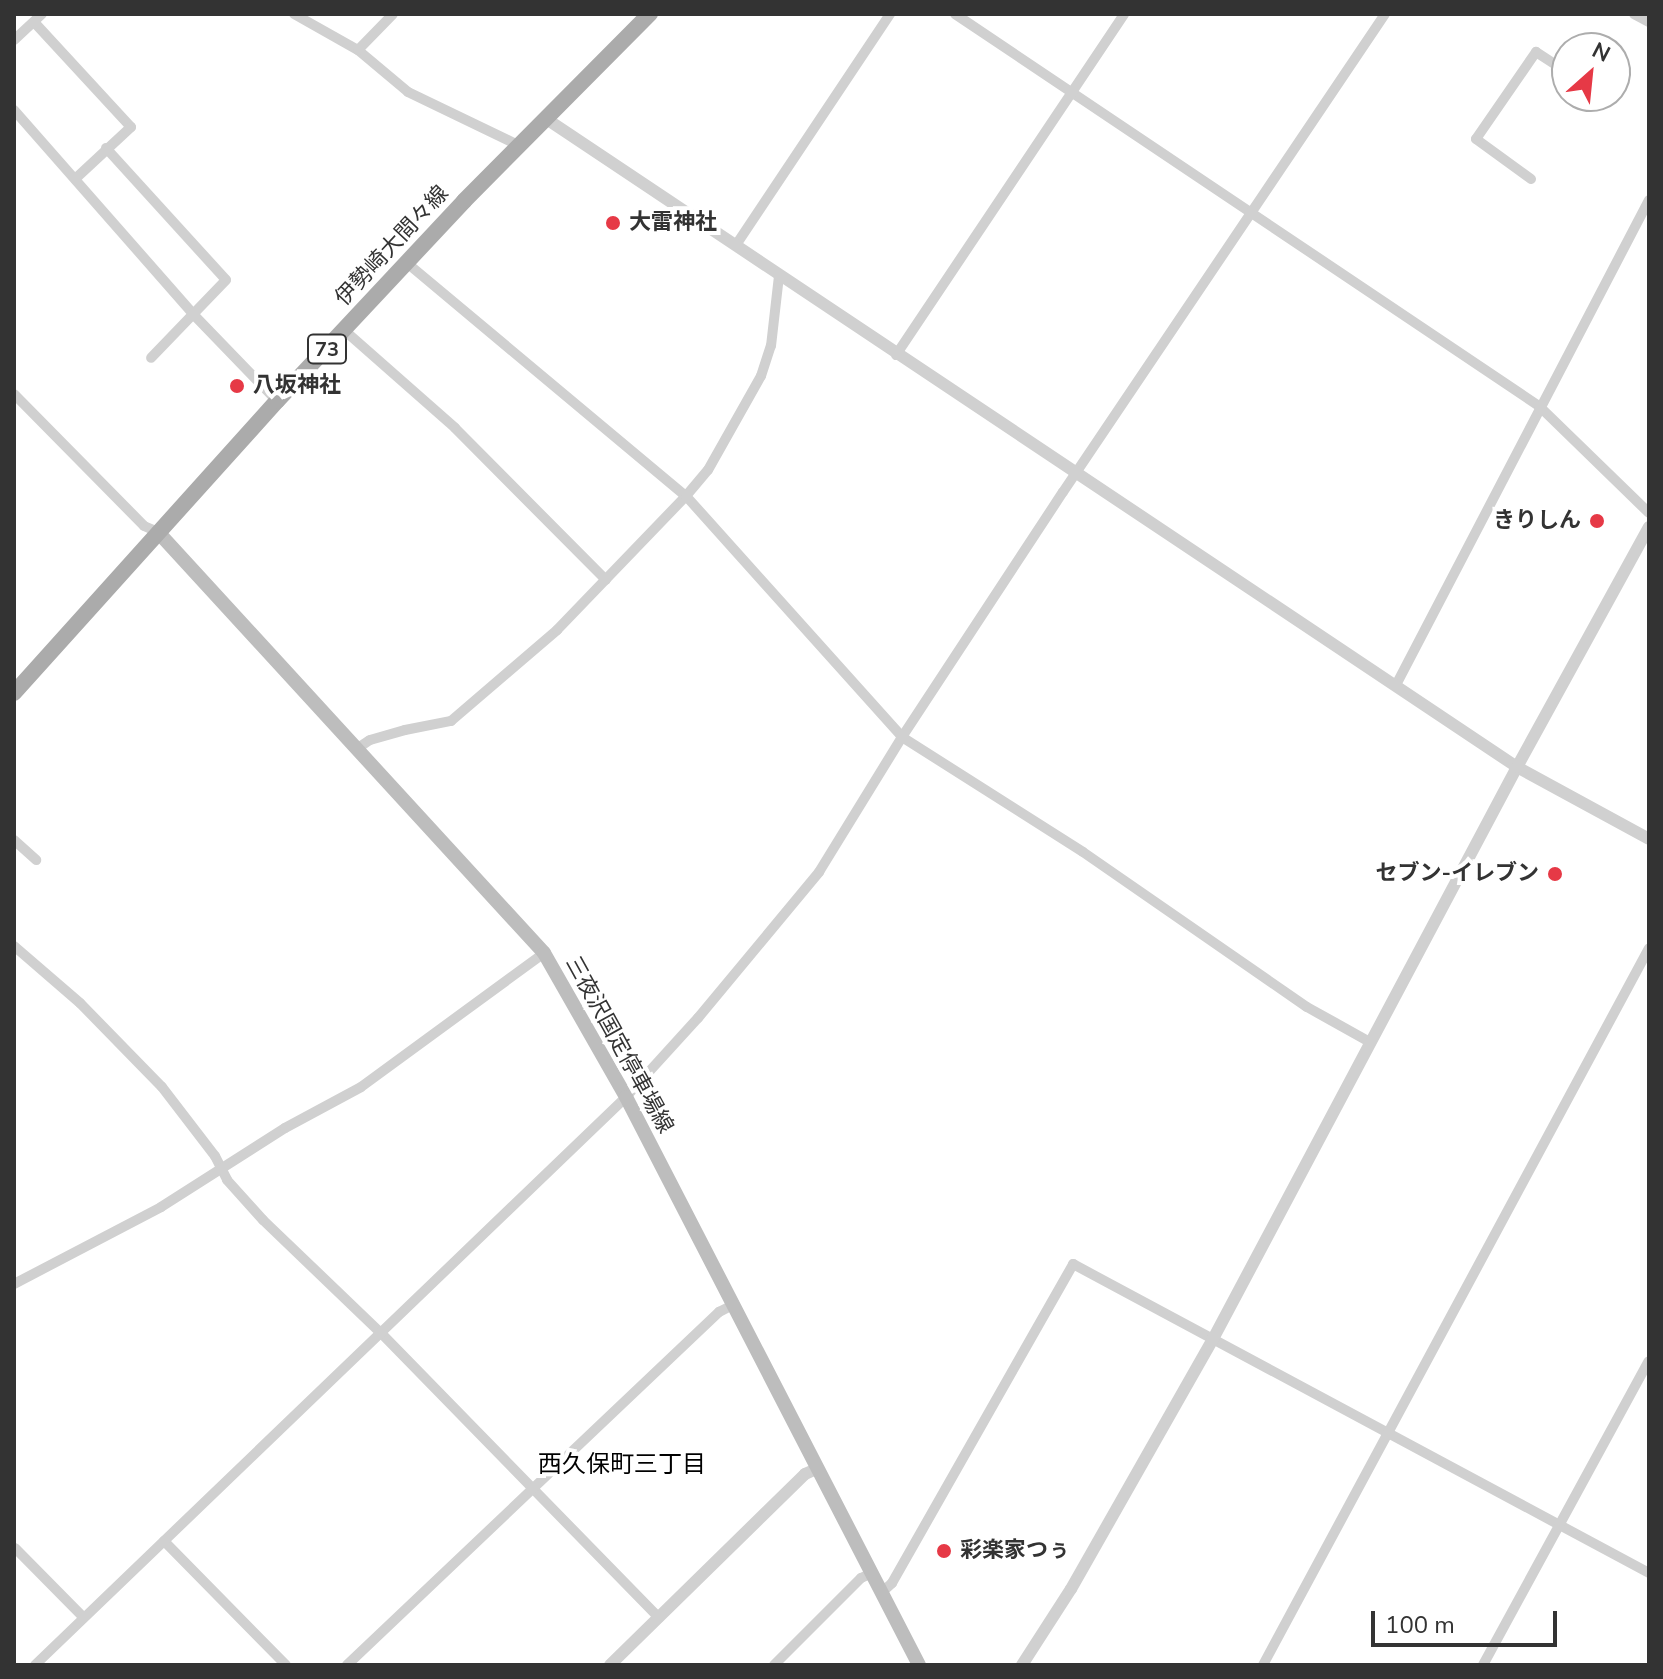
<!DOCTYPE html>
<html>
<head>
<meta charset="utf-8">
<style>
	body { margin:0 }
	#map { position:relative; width:1663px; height:1679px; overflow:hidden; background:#fff; font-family:"Nunito Sans","Noto Sans JP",sans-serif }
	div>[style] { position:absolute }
	.minor>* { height:10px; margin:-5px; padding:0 5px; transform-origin:5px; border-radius:5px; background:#d0d0d0 }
	.tertiary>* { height:12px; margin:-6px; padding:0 6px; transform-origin:6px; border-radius:6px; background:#d0d0d0 }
	.secondary>* { height:14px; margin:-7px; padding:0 7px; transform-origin:7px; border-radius:7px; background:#bdbdbd }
	.primary>* { height:16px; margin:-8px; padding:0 8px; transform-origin:8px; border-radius:8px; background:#ababab }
	.dots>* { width:22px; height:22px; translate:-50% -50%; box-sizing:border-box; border:4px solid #fff; border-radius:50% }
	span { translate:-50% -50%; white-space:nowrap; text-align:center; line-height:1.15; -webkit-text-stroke:8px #fff; paint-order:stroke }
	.shield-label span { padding:2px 6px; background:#fff; border:2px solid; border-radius:6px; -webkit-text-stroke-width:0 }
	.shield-label { font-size:20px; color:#333; font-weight:700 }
	.poi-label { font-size:22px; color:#333; font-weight:700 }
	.left { translate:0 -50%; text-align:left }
	.right { translate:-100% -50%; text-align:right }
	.street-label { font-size:22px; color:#333 }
	.neighbourhood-label { font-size:24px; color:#000 }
	.frame { position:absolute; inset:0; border:16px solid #333; pointer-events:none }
	.north { position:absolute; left:1551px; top:32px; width:80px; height:80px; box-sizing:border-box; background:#fff; border:2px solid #adadad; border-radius:50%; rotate:27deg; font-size:22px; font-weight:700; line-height:32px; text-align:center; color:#333 }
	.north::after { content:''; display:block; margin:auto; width:28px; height:36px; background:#e63946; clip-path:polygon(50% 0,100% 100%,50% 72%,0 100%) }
	.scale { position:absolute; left:1371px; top:1611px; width:186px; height:36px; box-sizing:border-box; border:4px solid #333; border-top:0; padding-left:10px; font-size:24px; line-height:28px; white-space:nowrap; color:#333; -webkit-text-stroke:6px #fff; paint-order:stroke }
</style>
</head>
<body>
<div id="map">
	<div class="minor">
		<div style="left:294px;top:14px;width:73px;rotate:29.4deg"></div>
		<div style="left:358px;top:50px;width:65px;rotate:40deg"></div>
		<div style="left:408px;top:92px;width:122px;rotate:25.7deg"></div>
		<div style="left:955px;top:14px;width:703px;rotate:33.87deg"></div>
		<div style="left:1539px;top:406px;width:153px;rotate:44.2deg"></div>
		<div style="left:1634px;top:14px;width:17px;rotate:28deg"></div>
		<div style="left:34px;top:22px;width:143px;rotate:47.3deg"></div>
		<div style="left:131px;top:127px;width:76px;rotate:137.1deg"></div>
		<div style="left:14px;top:40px;width:38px;rotate:-43deg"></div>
		<div style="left:358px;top:50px;width:50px;rotate:-45.8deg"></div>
		<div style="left:14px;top:110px;width:271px;rotate:48.7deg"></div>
		<div style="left:193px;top:314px;width:121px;rotate:46deg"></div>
		<div style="left:106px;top:148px;width:178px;rotate:47.7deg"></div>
		<div style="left:226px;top:280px;width:108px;rotate:133.9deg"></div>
		<div style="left:1531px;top:179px;width:68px;rotate:-144deg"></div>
		<div style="left:1476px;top:139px;width:106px;rotate:-55.4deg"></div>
		<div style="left:1536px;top:52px;width:37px;rotate:33deg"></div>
		<div style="left:736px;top:245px;width:278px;rotate:-56.3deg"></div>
		<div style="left:407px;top:263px;width:363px;rotate:39.9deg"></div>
		<div style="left:686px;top:496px;width:324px;rotate:48.1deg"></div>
		<div style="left:902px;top:737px;width:214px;rotate:32.4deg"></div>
		<div style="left:1083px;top:852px;width:272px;rotate:34.7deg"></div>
		<div style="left:1307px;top:1007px;width:72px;rotate:29.1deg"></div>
		<div style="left:344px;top:330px;width:148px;rotate:41.4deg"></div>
		<div style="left:455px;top:428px;width:214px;rotate:45.2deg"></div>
		<div style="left:896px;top:355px;width:410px;rotate:-56.2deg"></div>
		<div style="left:14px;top:394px;width:185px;rotate:45.4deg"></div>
		<div style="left:144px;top:526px;width:15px;rotate:23deg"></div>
		<div style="left:1396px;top:685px;width:547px;rotate:-62.45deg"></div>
		<div style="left:358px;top:748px;width:14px;rotate:-34deg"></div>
		<div style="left:370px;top:740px;width:36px;rotate:-16deg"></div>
		<div style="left:405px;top:730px;width:47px;rotate:-11.1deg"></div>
		<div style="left:451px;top:721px;width:140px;rotate:-40.6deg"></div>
		<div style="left:557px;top:630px;width:186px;rotate:-46.1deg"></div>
		<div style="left:686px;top:496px;width:34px;rotate:-50deg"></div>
		<div style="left:708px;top:470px;width:108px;rotate:-60.6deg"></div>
		<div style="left:761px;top:376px;width:32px;rotate:-72deg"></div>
		<div style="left:771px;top:346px;width:70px;rotate:-83.5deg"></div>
		<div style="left:14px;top:840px;width:30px;rotate:42deg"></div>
		<div style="left:14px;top:946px;width:87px;rotate:40.8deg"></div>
		<div style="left:80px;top:1003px;width:117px;rotate:45.7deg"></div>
		<div style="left:162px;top:1087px;width:87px;rotate:52.5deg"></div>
		<div style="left:215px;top:1156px;width:27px;rotate:63deg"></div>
		<div style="left:227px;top:1180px;width:54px;rotate:48deg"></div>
		<div style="left:263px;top:1220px;width:163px;rotate:43.8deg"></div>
		<div style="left:381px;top:1333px;width:398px;rotate:45.7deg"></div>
		<div style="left:14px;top:1284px;width:166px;rotate:-27.6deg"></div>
		<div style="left:161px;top:1207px;width:147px;rotate:-32.5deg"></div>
		<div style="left:285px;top:1128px;width:86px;rotate:-28.3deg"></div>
		<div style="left:361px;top:1087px;width:227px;rotate:-36.2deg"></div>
		<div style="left:164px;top:1541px;width:174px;rotate:45.5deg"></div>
		<div style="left:15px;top:1548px;width:97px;rotate:45.4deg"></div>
		<div style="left:881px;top:1593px;width:15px;rotate:-42deg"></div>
		<div style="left:892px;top:1583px;width:367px;rotate:-60.4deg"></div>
		<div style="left:1073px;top:1264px;width:654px;rotate:28.21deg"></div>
		<div style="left:35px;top:1665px;width:820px;rotate:-43.86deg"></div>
		<div style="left:626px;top:1097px;width:107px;rotate:-47.7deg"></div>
		<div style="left:698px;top:1018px;width:190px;rotate:-50.3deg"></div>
		<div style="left:819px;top:872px;width:158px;rotate:-58.4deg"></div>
		<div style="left:902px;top:737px;width:293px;rotate:-56.7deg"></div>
		<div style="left:1063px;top:492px;width:576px;rotate:-56.03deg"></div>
		<div style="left:347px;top:1665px;width:513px;rotate:-43.5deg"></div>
		<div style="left:719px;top:1312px;width:13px;rotate:-27deg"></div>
		<div style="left:774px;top:1665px;width:123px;rotate:-45deg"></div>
		<div style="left:861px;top:1578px;width:10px;rotate:-24deg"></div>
		<div style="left:1263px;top:1665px;width:814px;rotate:-61.7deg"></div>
		<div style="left:1483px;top:1665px;width:346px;rotate:-61.4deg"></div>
	</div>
	<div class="tertiary">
		<div style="left:545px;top:118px;width:1169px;rotate:33.73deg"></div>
		<div style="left:1517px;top:767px;width:150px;rotate:28.6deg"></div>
		<div style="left:610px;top:1665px;width:273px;rotate:-44.4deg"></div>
		<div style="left:805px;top:1474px;width:12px;rotate:-24deg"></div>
		<div style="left:1022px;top:1665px;width:90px;rotate:-57.2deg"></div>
		<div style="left:1071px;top:1589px;width:288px;rotate:-60.4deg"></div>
		<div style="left:1213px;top:1339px;width:648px;rotate:-62.01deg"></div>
		<div style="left:1517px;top:767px;width:274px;rotate:-61.2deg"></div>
	</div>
	<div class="secondary">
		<div style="left:158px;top:532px;width:571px;rotate:47.48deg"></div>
		<div style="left:544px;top:953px;width:166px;rotate:60.3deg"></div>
		<div style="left:626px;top:1097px;width:639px;rotate:62.71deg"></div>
	</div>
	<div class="primary">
		<div style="left:14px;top:693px;width:393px;rotate:-48deg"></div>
		<div style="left:277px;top:401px;width:274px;rotate:-46.9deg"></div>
		<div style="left:464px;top:201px;width:264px;rotate:-45.2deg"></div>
	</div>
	<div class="dots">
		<div style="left:613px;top:223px;background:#e63946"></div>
		<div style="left:237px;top:386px;background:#e63946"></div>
		<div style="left:1597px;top:521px;background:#e63946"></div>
		<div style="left:1555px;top:874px;background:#e63946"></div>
		<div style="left:944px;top:1551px;background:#e63946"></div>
	</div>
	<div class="shield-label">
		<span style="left:327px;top:349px">73</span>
	</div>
	<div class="poi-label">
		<span class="left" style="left:629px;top:223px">大雷神社</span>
		<span class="left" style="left:253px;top:386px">八坂神社</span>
		<span class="right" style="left:1581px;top:521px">きりしん</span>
		<span class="right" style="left:1539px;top:874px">セブン-イレブン</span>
		<span class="left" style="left:960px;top:1551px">彩楽家つぅ</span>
	</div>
	<div class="street-label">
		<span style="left:392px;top:246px;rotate:-47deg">伊勢崎大間々線</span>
		<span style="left:619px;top:1045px;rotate:61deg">三夜沢国定停車場線</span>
	</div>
	<div class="neighbourhood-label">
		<span style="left:622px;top:1465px">西久保町三丁目</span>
	</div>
	<div class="frame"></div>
	<div class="north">N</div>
	<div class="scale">100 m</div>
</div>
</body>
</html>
